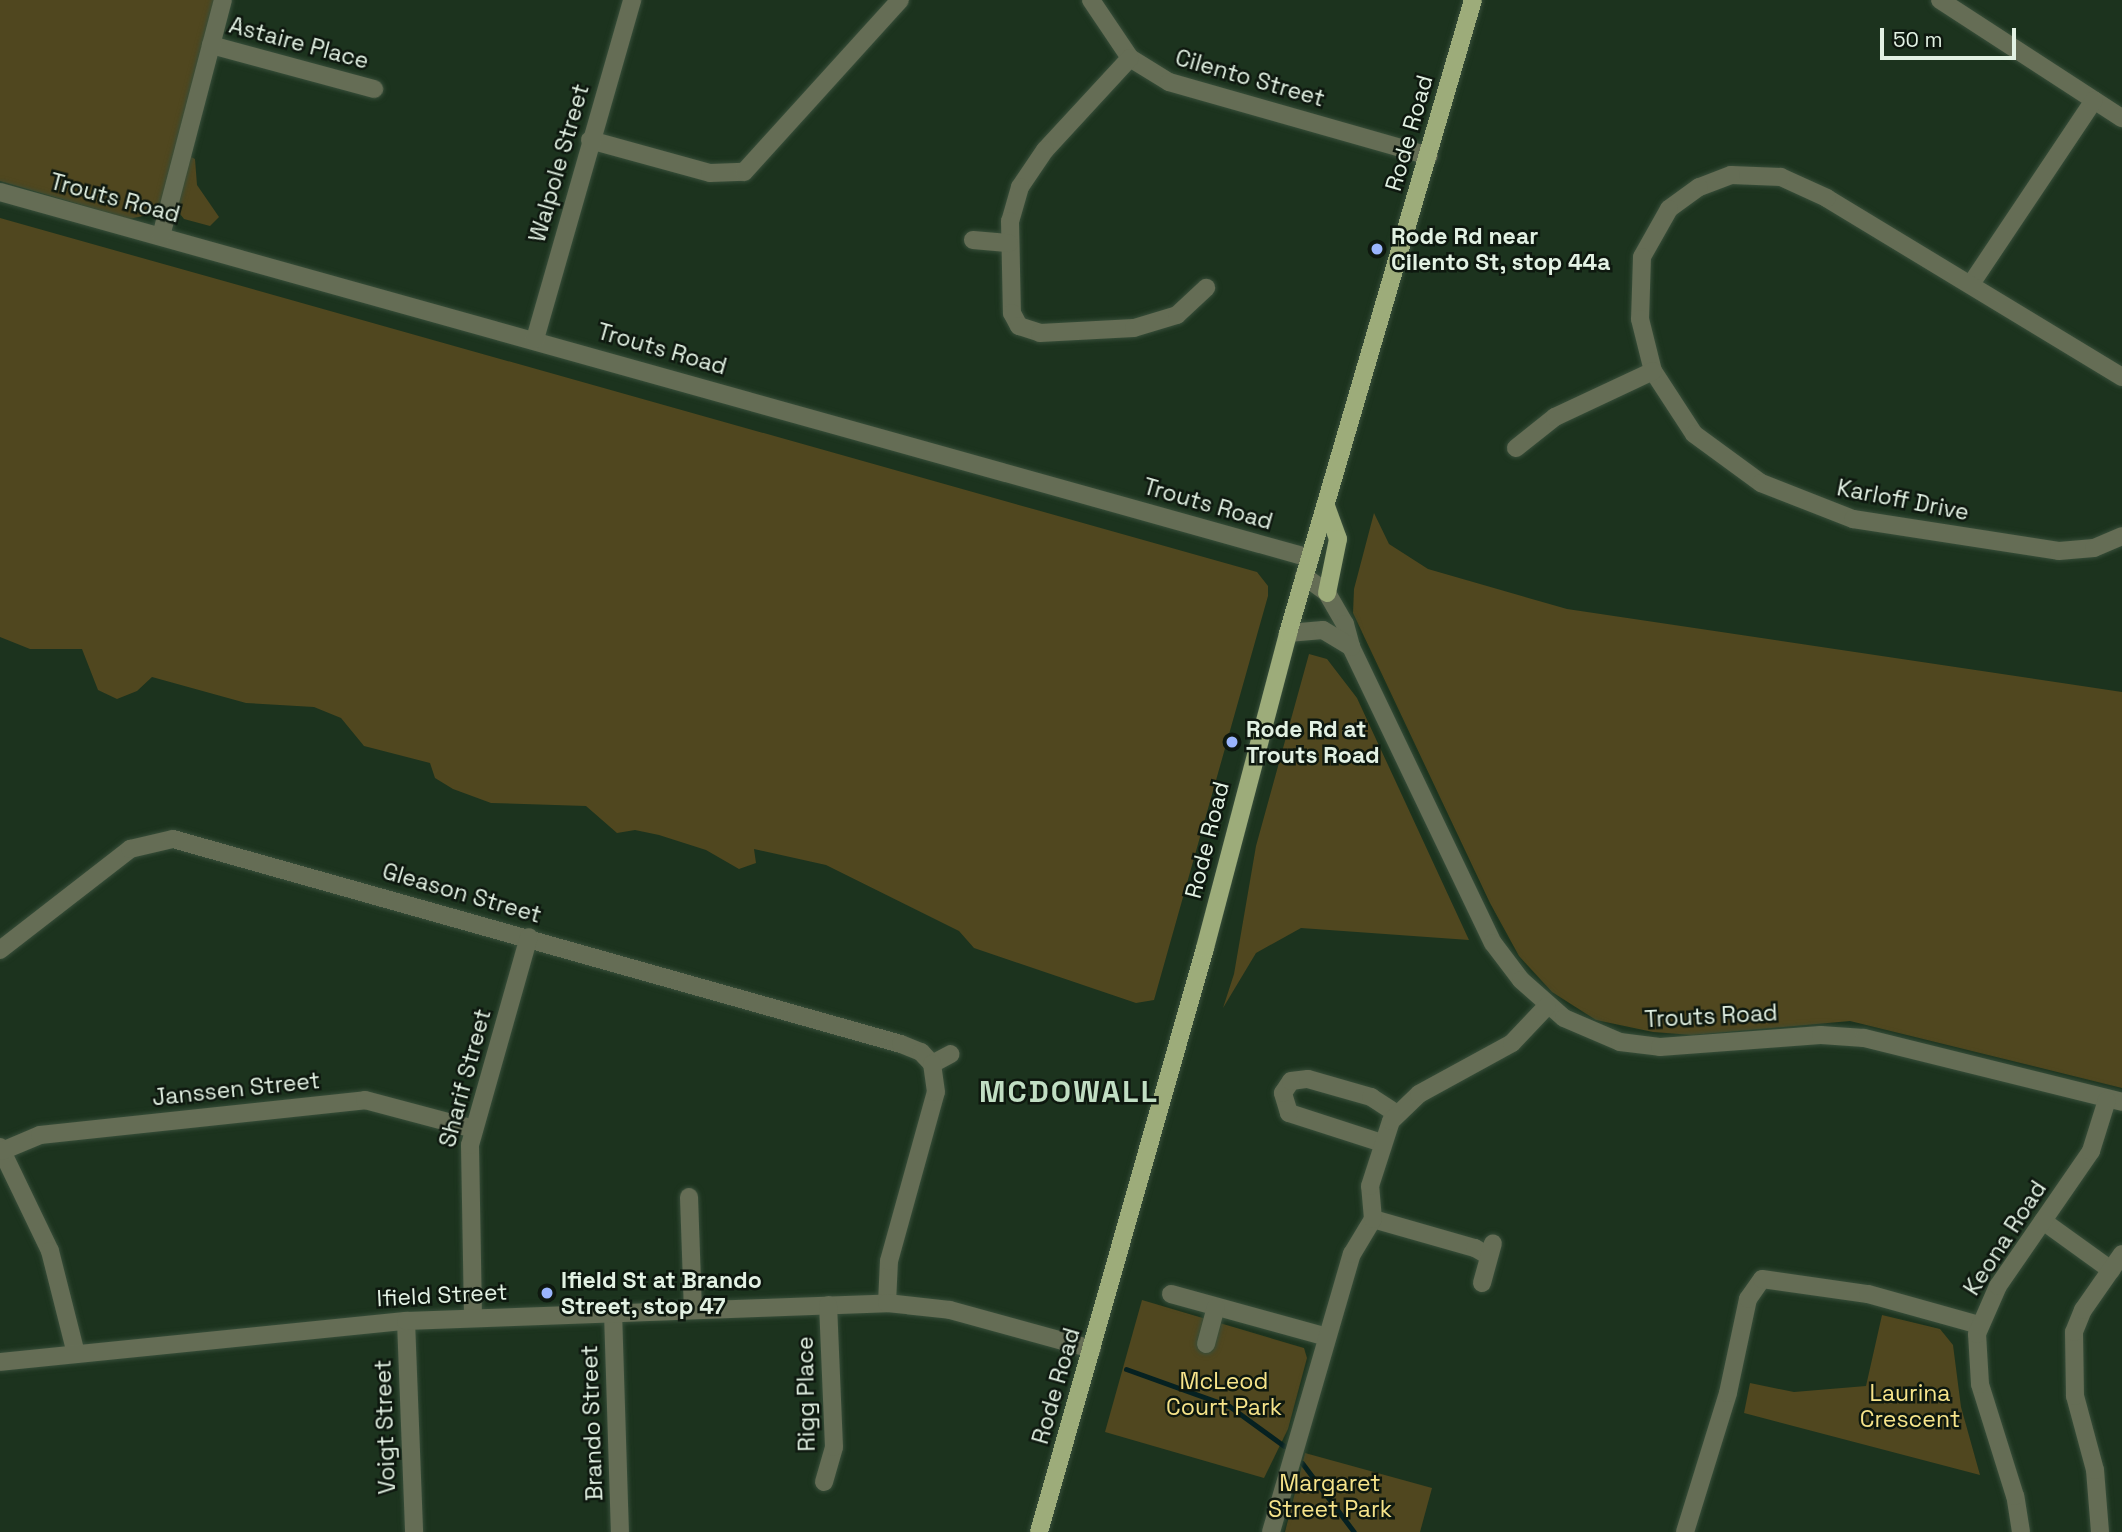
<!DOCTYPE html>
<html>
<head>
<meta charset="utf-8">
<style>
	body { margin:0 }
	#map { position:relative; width:2122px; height:1532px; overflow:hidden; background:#1c331e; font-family:"Space Grotesk",sans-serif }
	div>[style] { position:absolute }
	.green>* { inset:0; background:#50471f }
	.stream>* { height:5px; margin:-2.5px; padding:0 2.5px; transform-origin:2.5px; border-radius:2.5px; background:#062121 }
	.roads { filter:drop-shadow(0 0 2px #384e3a) drop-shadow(0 0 2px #384e3a) }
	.minor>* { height:18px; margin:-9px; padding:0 9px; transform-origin:9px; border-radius:9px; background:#656d55 }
	.major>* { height:18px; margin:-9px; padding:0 9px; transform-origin:9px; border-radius:9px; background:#9dac7a }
	.dots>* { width:19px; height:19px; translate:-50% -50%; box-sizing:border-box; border:4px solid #0e180f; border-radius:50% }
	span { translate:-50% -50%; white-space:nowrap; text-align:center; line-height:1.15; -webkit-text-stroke:5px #0e180f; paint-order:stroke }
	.street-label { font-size:23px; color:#e2f1e3 }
	.poi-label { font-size:23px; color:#e2f1e3; font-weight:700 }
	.left { translate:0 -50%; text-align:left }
	.park-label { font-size:23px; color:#f7e48a }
	.district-label { font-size:30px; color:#c1dec3; font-weight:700; letter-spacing:2px }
	.scale { position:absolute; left:1880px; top:28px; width:136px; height:32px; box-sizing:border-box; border:4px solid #e2f1e3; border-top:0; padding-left:9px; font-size:21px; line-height:24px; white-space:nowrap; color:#e2f1e3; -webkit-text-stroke:5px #0e180f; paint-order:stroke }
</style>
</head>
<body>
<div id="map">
	<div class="green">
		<div style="clip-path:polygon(0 0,214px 0,176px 149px,195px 159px,197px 185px,219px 217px,210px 226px,184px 219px,176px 209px,129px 219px,0 181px)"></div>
		<div style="clip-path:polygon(0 218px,1257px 572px,1268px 586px,1268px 596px,1154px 1000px,1136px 1003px,974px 948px,959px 931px,826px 865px,754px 849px,756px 863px,739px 869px,706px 850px,659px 835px,635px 830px,617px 833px,586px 806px,491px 803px,453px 789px,435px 778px,430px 763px,364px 746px,341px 718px,314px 707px,246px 703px,152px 677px,137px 691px,117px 699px,98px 690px,82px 649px,30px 649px,0 637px)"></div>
		<div style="clip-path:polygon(1374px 513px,1389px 544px,1428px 569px,1567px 609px,2122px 692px,2122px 1088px,1850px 1021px,1692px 1035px,1653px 1032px,1596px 1020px,1552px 992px,1519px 956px,1490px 903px,1353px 613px,1354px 589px)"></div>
		<div style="clip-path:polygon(1309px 654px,1327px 659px,1357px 698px,1469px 940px,1301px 928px,1256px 953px,1223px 1008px,1234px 974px,1256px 846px)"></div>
		<div style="clip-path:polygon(1142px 1300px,1304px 1348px,1307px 1358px,1288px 1429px,1264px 1478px,1105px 1432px)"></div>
		<div style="clip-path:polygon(1882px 1315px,1940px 1329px,1953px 1345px,1961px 1407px,1980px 1475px,1744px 1413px,1750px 1383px,1794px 1392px,1866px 1386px)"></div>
		<div style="clip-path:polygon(1305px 1453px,1432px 1488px,1420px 1532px,1285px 1532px)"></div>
	</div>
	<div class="stream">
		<div style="left:1126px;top:1369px;width:109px;rotate:19.8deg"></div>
		<div style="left:1229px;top:1406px;width:68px;rotate:36deg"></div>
		<div style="left:1302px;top:1463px;width:86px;rotate:53deg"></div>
	</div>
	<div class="roads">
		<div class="minor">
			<div style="left:1091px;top:0;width:70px;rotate:56.1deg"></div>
			<div style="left:1130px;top:58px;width:46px;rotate:31.6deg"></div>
			<div style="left:1169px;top:82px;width:270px;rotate:15.9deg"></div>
			<div style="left:1940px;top:0;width:217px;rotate:33deg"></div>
			<div style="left:211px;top:45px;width:169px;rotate:15.1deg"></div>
			<div style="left:1130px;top:58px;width:125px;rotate:132.7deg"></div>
			<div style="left:1045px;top:150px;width:45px;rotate:124deg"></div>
			<div style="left:1020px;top:187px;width:35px;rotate:106deg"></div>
			<div style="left:1010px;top:221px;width:92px;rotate:88.8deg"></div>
			<div style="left:1012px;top:313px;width:15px;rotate:62deg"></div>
			<div style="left:1019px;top:326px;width:22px;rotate:18deg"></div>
			<div style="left:1040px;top:333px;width:94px;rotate:-3deg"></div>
			<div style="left:1134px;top:328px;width:45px;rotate:-16.8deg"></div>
			<div style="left:1177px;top:315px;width:40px;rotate:-43deg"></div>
			<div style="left:590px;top:140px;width:124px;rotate:15.4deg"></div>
			<div style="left:710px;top:173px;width:34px;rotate:-2deg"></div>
			<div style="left:744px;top:172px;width:232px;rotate:-47.8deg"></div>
			<div style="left:0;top:192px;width:1360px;rotate:15.61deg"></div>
			<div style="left:161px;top:236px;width:244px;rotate:-75.3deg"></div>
			<div style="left:973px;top:240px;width:36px;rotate:5deg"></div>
			<div style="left:1971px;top:284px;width:221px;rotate:-56.2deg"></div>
			<div style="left:535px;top:339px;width:353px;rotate:-74deg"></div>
			<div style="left:2122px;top:377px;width:345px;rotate:-148.8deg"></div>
			<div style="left:1827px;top:198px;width:51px;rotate:-155.5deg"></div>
			<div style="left:1781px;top:177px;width:50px;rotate:-177.7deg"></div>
			<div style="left:1731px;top:175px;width:34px;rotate:159deg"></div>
			<div style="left:1699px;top:187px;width:37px;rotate:144deg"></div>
			<div style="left:1669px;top:209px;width:55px;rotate:119.4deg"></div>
			<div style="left:1642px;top:257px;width:62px;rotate:91.8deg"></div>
			<div style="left:1640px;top:319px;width:54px;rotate:76deg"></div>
			<div style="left:1653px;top:371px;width:75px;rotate:56.9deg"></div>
			<div style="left:1694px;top:434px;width:83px;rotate:36.2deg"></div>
			<div style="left:1761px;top:483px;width:99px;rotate:21.4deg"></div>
			<div style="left:1853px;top:519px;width:208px;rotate:8.8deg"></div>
			<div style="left:2059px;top:551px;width:35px;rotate:-5deg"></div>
			<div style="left:2094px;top:548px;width:30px;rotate:-23deg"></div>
			<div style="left:1516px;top:448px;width:50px;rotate:-38.5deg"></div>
			<div style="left:1555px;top:417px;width:108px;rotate:-25.1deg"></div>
			<div style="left:1304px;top:576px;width:29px;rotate:36deg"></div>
			<div style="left:1327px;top:593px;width:36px;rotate:60deg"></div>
			<div style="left:1345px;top:624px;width:24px;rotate:75deg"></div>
			<div style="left:1351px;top:647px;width:328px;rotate:64.4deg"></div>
			<div style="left:1493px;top:943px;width:46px;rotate:52.9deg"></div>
			<div style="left:1521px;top:980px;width:57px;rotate:41.5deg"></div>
			<div style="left:1564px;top:1018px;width:61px;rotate:23.2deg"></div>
			<div style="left:1620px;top:1042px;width:40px;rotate:7.1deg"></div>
			<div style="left:1660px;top:1047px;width:161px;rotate:-4.3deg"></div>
			<div style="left:1821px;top:1035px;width:43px;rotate:4deg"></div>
			<div style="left:1864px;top:1038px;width:266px;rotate:13.9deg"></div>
			<div style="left:1288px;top:633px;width:35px;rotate:-5deg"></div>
			<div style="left:1323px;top:630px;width:33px;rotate:31deg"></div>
			<div style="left:0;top:950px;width:165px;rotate:-37.8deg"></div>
			<div style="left:130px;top:849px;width:44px;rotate:-13.1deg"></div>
			<div style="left:173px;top:839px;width:756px;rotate:15.73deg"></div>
			<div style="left:901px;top:1044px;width:22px;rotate:22deg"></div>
			<div style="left:921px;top:1052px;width:16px;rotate:47deg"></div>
			<div style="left:932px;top:1064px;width:21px;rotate:-28deg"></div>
			<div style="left:1382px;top:1143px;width:98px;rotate:-162.1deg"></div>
			<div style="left:1289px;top:1113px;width:21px;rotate:-107deg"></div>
			<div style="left:1283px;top:1093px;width:14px;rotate:-56deg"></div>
			<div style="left:1291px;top:1081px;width:17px;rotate:-7deg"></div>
			<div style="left:1308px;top:1079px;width:66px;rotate:15.9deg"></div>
			<div style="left:1371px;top:1097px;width:30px;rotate:33deg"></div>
			<div style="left:0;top:1147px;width:115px;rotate:64.3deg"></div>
			<div style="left:50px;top:1251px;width:106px;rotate:75.8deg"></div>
			<div style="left:2px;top:1151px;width:41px;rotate:-22.8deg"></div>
			<div style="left:40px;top:1135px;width:327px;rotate:-6.1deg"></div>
			<div style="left:365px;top:1100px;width:113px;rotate:14.9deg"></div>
			<div style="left:689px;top:1197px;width:112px;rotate:88deg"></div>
			<div style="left:1373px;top:1219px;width:106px;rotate:15.9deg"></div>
			<div style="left:1475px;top:1248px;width:16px;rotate:30deg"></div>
			<div style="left:2043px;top:1221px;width:84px;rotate:35.8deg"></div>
			<div style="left:1482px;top:1283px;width:41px;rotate:-74.6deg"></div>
			<div style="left:1171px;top:1294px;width:162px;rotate:15.4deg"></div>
			<div style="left:887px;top:1303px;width:42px;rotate:-87.3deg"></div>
			<div style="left:889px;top:1261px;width:175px;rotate:-74.5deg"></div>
			<div style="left:936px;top:1092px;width:28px;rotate:-98deg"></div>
			<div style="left:613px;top:1312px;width:220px;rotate:88.2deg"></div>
			<div style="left:473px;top:1317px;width:172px;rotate:-91deg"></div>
			<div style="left:470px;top:1145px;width:216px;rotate:-74.2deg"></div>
			<div style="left:406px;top:1321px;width:211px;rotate:87.8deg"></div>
			<div style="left:1206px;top:1344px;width:38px;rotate:-75deg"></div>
			<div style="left:0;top:1362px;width:408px;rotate:-5.8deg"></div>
			<div style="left:406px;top:1321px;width:481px;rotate:-2.1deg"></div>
			<div style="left:887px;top:1303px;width:63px;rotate:6.3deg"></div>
			<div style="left:950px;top:1310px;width:147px;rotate:15.4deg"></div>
			<div style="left:824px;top:1482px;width:36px;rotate:-74deg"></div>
			<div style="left:834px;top:1447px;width:142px;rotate:-92.4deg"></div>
			<div style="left:1271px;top:1532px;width:290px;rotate:-73.8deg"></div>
			<div style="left:1352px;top:1254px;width:41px;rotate:-59deg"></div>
			<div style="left:1373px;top:1219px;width:33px;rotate:-95deg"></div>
			<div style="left:1370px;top:1186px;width:68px;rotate:-72.1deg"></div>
			<div style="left:1391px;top:1121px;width:39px;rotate:-44deg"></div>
			<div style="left:1419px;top:1094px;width:106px;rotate:-28.7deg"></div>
			<div style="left:1512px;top:1043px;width:51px;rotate:-46.6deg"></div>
			<div style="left:1685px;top:1532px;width:145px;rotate:-72.8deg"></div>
			<div style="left:1728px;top:1393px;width:96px;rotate:-78deg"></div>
			<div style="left:1748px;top:1299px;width:24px;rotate:-55deg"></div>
			<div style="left:1762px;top:1279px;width:107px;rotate:8.1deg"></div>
			<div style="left:1868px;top:1294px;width:115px;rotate:15.6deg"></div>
			<div style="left:2021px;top:1532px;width:36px;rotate:-99deg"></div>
			<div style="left:2015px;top:1496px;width:117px;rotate:-107.4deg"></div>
			<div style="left:1980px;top:1384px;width:50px;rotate:-93.4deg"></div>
			<div style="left:1977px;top:1334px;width:52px;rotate:-66.4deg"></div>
			<div style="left:1998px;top:1286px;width:164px;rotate:-55.4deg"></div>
			<div style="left:2091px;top:1151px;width:53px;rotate:-72.6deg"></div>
			<div style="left:2100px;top:1532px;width:62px;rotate:-94.6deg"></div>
			<div style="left:2095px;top:1470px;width:77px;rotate:-105.1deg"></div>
			<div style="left:2075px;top:1396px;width:64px;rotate:-90.9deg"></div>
			<div style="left:2074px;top:1332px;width:24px;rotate:-68deg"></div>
			<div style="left:2083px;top:1310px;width:68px;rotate:-55.1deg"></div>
		</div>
		<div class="major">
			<div style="left:1326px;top:506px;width:35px;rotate:70deg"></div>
			<div style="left:1338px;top:539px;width:55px;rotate:101.5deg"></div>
			<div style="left:1039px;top:1532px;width:607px;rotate:-74.13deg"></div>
			<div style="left:1205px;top:948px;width:326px;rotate:-75.2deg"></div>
			<div style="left:1288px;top:633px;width:659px;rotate:-73.71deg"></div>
		</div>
	</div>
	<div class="dots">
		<div style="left:1377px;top:249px;background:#9ab5fd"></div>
		<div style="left:1232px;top:742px;background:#9ab5fd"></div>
		<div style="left:547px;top:1293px;background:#9ab5fd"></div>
	</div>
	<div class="street-label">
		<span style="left:299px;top:43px;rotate:15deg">Astaire Place</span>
		<span style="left:1250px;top:78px;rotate:16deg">Cilento Street</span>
		<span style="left:1409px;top:133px;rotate:-74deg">Rode Road</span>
		<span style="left:559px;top:163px;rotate:-74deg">Walpole Street</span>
		<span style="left:115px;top:198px;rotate:15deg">Trouts Road</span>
		<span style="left:662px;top:349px;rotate:16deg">Trouts Road</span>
		<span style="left:1903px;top:500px;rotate:11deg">Karloff Drive</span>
		<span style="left:1208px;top:504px;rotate:16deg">Trouts Road</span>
		<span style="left:1207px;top:840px;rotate:-76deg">Rode Road</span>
		<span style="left:462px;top:893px;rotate:16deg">Gleason Street</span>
		<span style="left:1711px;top:1016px;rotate:-3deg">Trouts Road</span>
		<span style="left:465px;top:1078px;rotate:-75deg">Sharif Street</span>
		<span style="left:236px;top:1089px;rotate:-6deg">Janssen Street</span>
		<span style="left:2005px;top:1238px;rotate:-57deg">Keona Road</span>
		<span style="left:442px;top:1295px;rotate:-3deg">Ifield Street</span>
		<span style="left:1056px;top:1386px;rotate:-74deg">Rode Road</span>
		<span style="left:806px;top:1394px;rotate:-91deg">Rigg Place</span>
		<span style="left:592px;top:1423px;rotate:-92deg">Brando Street</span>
		<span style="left:385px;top:1427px;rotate:-92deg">Voigt Street</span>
	</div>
	<div class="poi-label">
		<span class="left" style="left:1391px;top:249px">Rode Rd near<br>Cilento St, stop 44a</span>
		<span class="left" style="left:1246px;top:742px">Rode Rd at<br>Trouts Road</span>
		<span class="left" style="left:561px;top:1293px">Ifield St at Brando<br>Street, stop 47</span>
	</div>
	<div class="park-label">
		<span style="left:1224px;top:1394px">McLeod<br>Court Park</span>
		<span style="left:1910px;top:1406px">Laurina<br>Crescent</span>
		<span style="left:1330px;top:1496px">Margaret<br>Street Park</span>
	</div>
	<div class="district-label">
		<span style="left:1069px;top:1092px">MCDOWALL</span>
	</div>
	<div class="scale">50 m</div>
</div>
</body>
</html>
